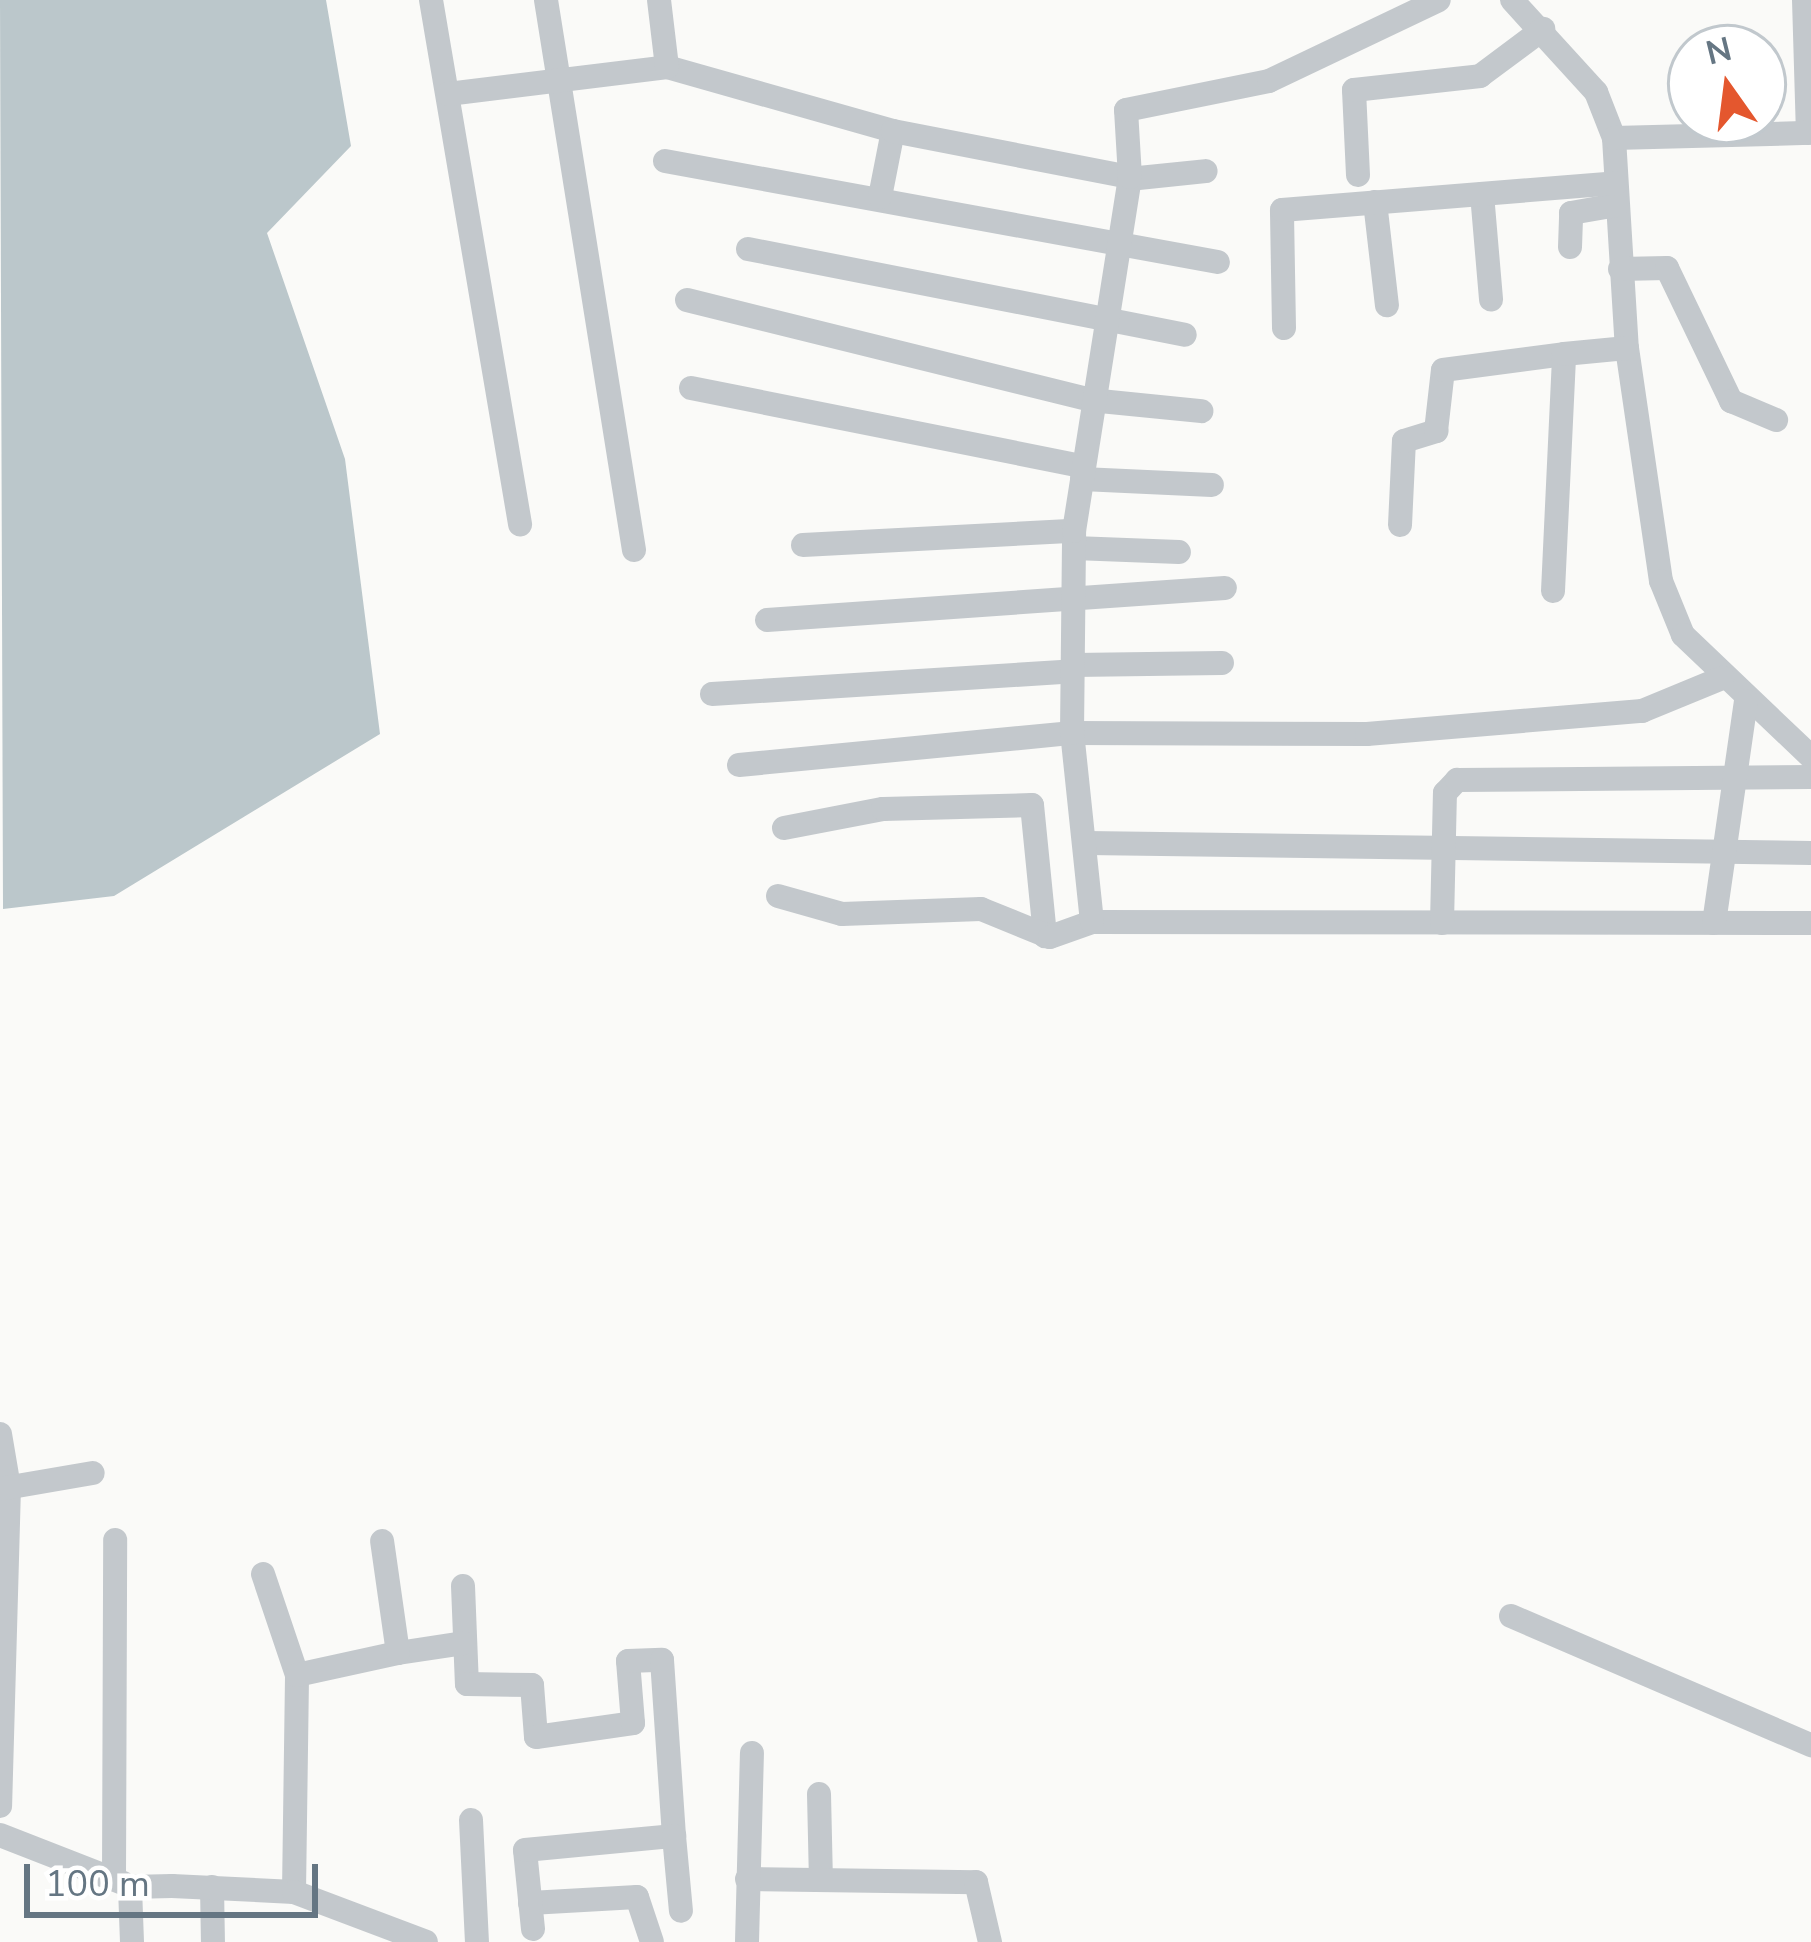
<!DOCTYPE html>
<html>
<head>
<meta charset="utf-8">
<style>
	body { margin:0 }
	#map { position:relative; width:1811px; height:1942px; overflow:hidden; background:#fafaf8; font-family:"Nunito Sans",sans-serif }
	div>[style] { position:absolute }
	.water>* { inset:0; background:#bbc7cb }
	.minor>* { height:24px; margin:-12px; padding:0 12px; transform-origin:12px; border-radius:12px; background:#c3c8cc }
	span { translate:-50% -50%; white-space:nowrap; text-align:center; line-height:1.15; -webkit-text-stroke:12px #fff; paint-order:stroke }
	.north { position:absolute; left:1667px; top:24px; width:120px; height:120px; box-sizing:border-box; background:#fff; border:3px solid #c1c8cd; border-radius:50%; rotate:346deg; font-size:33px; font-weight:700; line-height:48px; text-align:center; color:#657683 }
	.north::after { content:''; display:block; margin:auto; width:42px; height:54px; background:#e4572e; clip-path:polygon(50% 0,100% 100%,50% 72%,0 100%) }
	.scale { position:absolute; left:24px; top:1864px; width:294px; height:54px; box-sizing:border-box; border:6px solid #657683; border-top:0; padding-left:15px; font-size:36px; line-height:42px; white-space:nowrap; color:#657683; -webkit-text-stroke:9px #fff; paint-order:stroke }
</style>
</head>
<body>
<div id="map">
	<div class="water">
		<div style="clip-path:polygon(0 0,326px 0,351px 146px,267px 233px,345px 459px,380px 734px,114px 896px,3px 909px)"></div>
	</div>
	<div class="minor">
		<div style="left:431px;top:0;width:532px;rotate:80.36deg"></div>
		<div style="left:546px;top:0;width:557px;rotate:80.91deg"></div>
		<div style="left:1512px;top:0;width:125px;rotate:47.6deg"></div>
		<div style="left:1596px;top:92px;width:49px;rotate:68.6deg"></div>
		<div style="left:1614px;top:138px;width:210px;rotate:86.5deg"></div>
		<div style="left:1627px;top:348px;width:235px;rotate:81.7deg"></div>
		<div style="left:1661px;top:581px;width:58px;rotate:67.8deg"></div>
		<div style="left:1683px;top:635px;width:177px;rotate:43.6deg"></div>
		<div style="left:1804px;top:0;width:133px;rotate:88.3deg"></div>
		<div style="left:667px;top:67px;width:235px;rotate:15.8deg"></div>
		<div style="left:448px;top:94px;width:221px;rotate:-7deg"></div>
		<div style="left:667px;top:67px;width:67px;rotate:-96.8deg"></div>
		<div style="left:1614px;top:138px;width:197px;rotate:-1.5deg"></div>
		<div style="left:665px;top:161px;width:562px;rotate:10.35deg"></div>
		<div style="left:1358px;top:175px;width:85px;rotate:-92.7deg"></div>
		<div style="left:1354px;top:90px;width:127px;rotate:-6.3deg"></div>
		<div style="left:1480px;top:76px;width:79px;rotate:-36.7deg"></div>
		<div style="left:1129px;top:179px;width:77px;rotate:-5.9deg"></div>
		<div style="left:1482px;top:194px;width:106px;rotate:85.1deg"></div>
		<div style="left:880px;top:197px;width:67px;rotate:-78.9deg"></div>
		<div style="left:893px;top:131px;width:241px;rotate:11deg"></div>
		<div style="left:1375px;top:202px;width:104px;rotate:83.4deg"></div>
		<div style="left:1570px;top:247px;width:34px;rotate:-88deg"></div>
		<div style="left:1571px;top:213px;width:47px;rotate:-9.9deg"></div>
		<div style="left:748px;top:249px;width:445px;rotate:11.1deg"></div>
		<div style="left:1620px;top:269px;width:47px;rotate:-1.2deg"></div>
		<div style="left:1667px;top:268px;width:148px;rotate:64.3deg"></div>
		<div style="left:1731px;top:401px;width:49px;rotate:22.9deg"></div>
		<div style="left:687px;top:300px;width:415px;rotate:13.9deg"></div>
		<div style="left:1090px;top:400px;width:112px;rotate:5.7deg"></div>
		<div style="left:1284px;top:328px;width:118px;rotate:-91deg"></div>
		<div style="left:1282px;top:210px;width:335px;rotate:-4.6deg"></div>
		<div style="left:691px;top:388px;width:399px;rotate:11.3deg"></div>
		<div style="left:1082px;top:479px;width:130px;rotate:2.6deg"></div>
		<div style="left:1400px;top:525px;width:84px;rotate:-87.3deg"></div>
		<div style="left:1404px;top:441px;width:34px;rotate:-17deg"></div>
		<div style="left:1436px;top:431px;width:61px;rotate:-83.5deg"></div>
		<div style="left:1443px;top:370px;width:122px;rotate:-7.5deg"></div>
		<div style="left:803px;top:545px;width:271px;rotate:-3deg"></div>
		<div style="left:1074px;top:548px;width:105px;rotate:2.2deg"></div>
		<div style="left:1553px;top:591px;width:237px;rotate:-87.3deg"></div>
		<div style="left:1564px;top:354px;width:63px;rotate:-5.4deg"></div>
		<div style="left:767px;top:620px;width:459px;rotate:-4deg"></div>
		<div style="left:1074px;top:665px;width:148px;rotate:-0.8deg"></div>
		<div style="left:712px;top:694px;width:362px;rotate:-3.6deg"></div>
		<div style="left:739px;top:765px;width:335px;rotate:-5.5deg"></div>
		<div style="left:1072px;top:733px;width:295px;rotate:0.2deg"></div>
		<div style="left:1367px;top:734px;width:276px;rotate:-4.8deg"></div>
		<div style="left:1642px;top:711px;width:87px;rotate:-22.4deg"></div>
		<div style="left:784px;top:828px;width:101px;rotate:-10.9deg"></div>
		<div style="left:883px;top:809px;width:149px;rotate:-1.5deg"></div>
		<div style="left:1032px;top:805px;width:132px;rotate:84.3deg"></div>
		<div style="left:1087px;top:843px;width:724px;rotate:0.79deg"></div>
		<div style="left:778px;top:896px;width:66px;rotate:15.7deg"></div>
		<div style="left:842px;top:914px;width:139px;rotate:-2.1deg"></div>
		<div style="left:981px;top:909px;width:74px;rotate:22.1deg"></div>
		<div style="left:1050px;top:937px;width:45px;rotate:-19.7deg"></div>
		<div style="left:1092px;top:922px;width:719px;rotate:0.08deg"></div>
		<div style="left:1092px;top:922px;width:190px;rotate:-96deg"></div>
		<div style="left:1072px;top:733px;width:202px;rotate:-89.4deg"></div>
		<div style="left:1074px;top:531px;width:358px;rotate:-81deg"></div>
		<div style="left:1130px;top:177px;width:67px;rotate:-93.4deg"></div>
		<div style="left:1126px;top:110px;width:146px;rotate:-11.5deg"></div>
		<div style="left:1269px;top:81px;width:188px;rotate:-25.5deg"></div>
		<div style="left:1442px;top:923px;width:130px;rotate:-88.7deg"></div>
		<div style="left:1445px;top:793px;width:18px;rotate:-47deg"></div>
		<div style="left:1457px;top:780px;width:354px;rotate:-0.5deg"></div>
		<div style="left:1714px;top:923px;width:224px;rotate:-81.8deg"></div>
		<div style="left:0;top:1434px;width:54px;rotate:80.4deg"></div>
		<div style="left:9px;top:1487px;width:319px;rotate:91.6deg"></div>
		<div style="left:0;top:1489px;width:94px;rotate:-9.8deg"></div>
		<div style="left:263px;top:1574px;width:107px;rotate:71.4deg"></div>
		<div style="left:463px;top:1586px;width:98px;rotate:87.7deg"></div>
		<div style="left:467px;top:1684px;width:65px;rotate:0.9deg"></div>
		<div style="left:532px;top:1685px;width:52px;rotate:85.6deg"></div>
		<div style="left:536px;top:1737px;width:98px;rotate:-8.2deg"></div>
		<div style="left:633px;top:1723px;width:62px;rotate:-94.6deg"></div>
		<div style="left:628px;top:1661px;width:34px;rotate:-2deg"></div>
		<div style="left:662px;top:1660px;width:176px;rotate:86.1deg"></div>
		<div style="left:1511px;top:1616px;width:327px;rotate:23.3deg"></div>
		<div style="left:398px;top:1653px;width:66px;rotate:-8.7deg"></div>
		<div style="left:819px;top:1794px;width:85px;rotate:88.7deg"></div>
		<div style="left:471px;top:1820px;width:122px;rotate:87.2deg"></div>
		<div style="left:0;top:1835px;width:132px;rotate:21.3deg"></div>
		<div style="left:114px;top:1878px;width:338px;rotate:-89.8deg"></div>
		<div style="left:747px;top:1879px;width:229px;rotate:0.8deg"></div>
		<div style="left:976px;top:1882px;width:62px;rotate:76.9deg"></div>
		<div style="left:212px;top:1887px;width:55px;rotate:89deg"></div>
		<div style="left:294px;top:1892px;width:217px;rotate:-89.2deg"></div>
		<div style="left:297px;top:1675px;width:103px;rotate:-12.3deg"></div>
		<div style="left:398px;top:1653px;width:113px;rotate:-98.1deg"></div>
		<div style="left:530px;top:1903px;width:107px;rotate:-3.2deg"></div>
		<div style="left:637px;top:1897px;width:47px;rotate:71.6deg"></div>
		<div style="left:533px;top:1929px;width:79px;rotate:-95.8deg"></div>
		<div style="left:525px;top:1850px;width:150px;rotate:-5.4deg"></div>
		<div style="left:674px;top:1836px;width:75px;rotate:84.7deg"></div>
		<div style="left:132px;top:1942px;width:55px;rotate:-92.1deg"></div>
		<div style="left:130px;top:1887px;width:42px;rotate:-1.4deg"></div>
		<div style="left:172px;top:1886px;width:122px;rotate:2.8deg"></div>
		<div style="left:294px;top:1892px;width:141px;rotate:20.7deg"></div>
		<div style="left:747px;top:1942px;width:189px;rotate:-88.5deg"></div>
	</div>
	<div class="north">N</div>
	<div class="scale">100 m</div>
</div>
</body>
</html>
